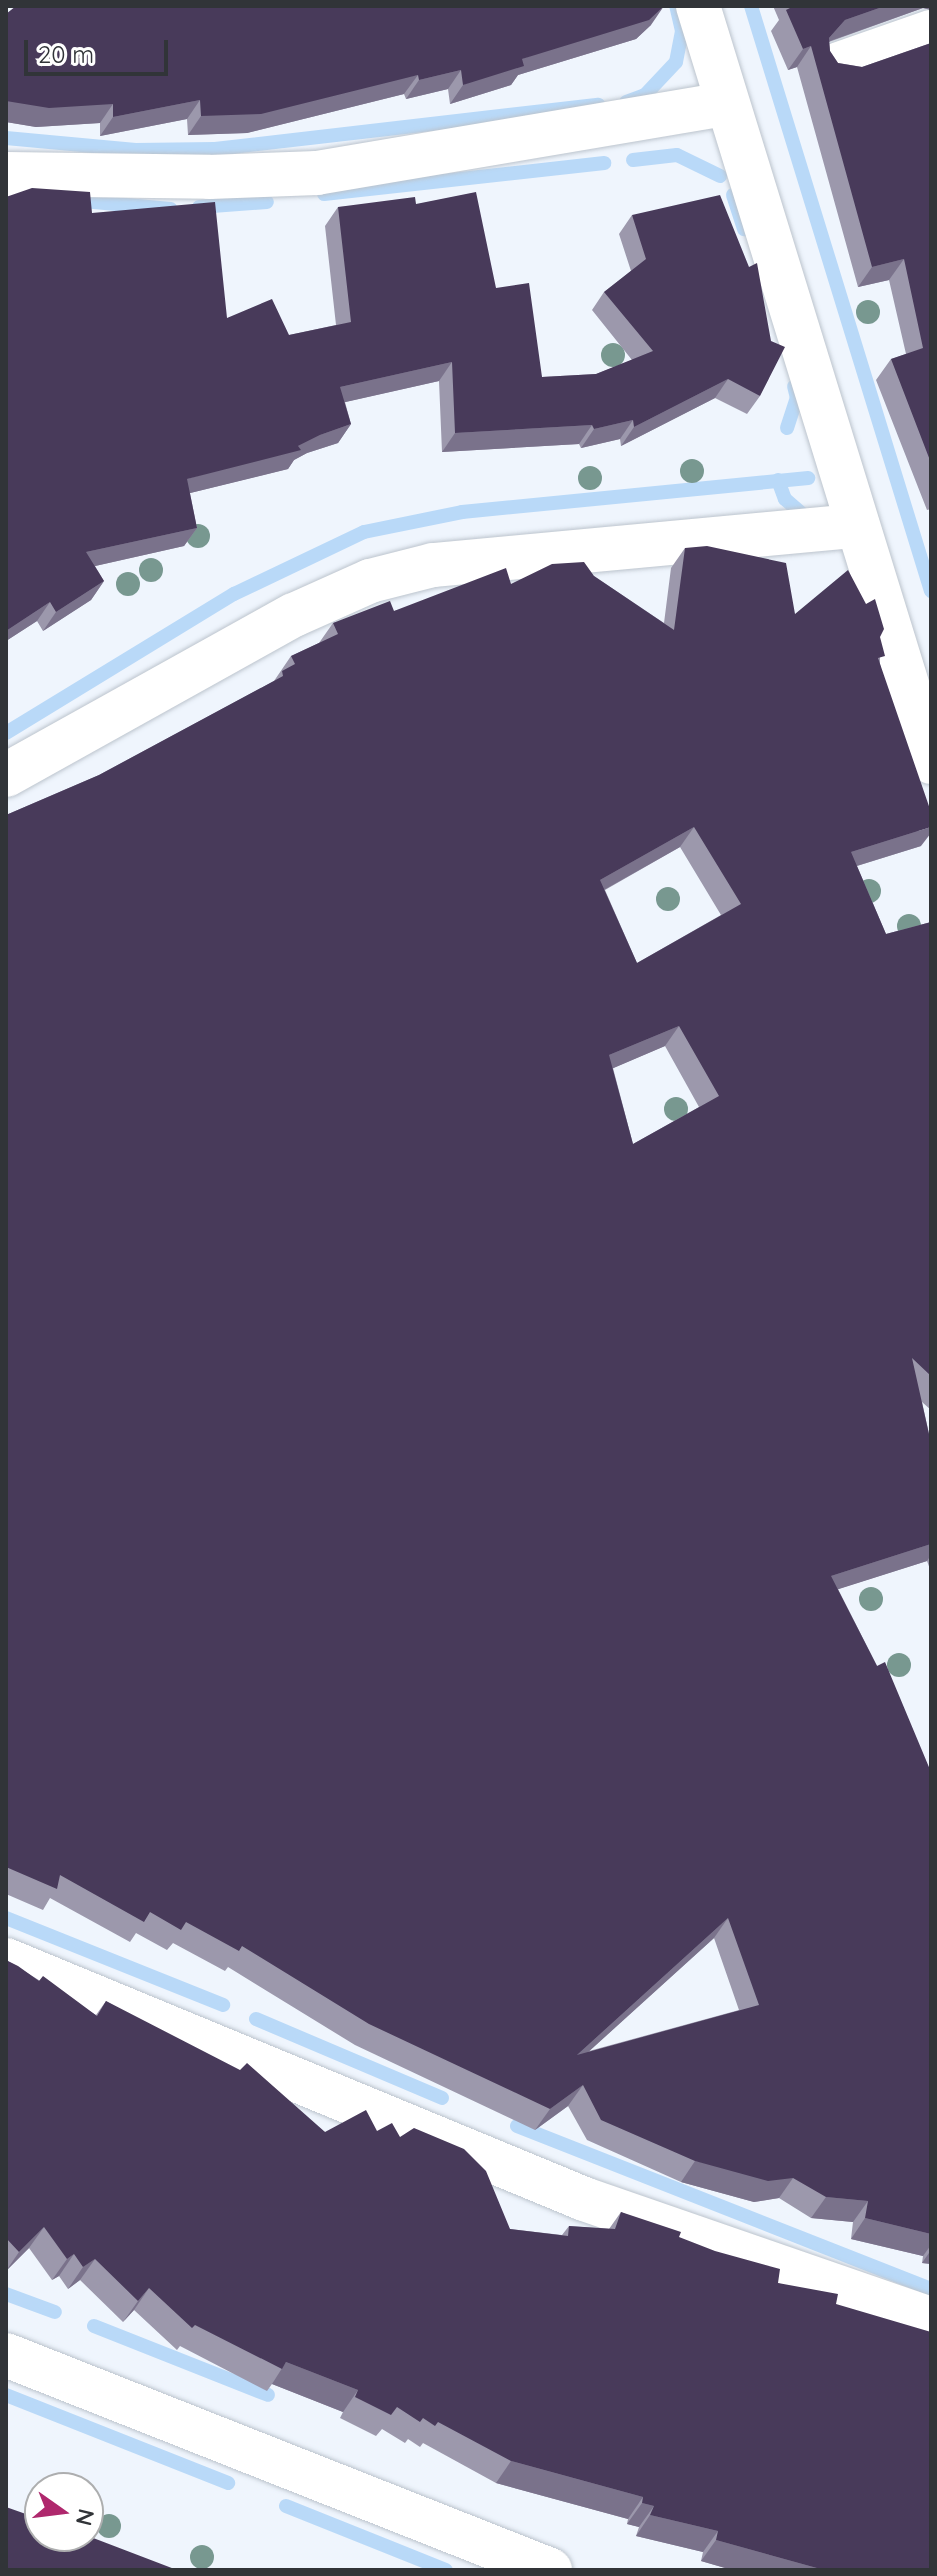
<!DOCTYPE html>
<html>
<head>
<meta charset="utf-8">
<style>
	body { margin:0 }
	#map { position:relative; width:937px; height:2576px; overflow:hidden; background:#eff5fd; font-family:Quicksand,sans-serif }
	div>[style] { position:absolute }
	.stream>* { height:14px; margin:-7px; padding:0 7px; transform-origin:7px; border-radius:7px; background:#b9d9f8 }
	.roads { filter:drop-shadow(0 0 2px #bcc4cd) drop-shadow(0 0 2px #bcc4cd) }
	.street>* { height:44px; margin:-22px; padding:0 22px; transform-origin:22px; border-radius:22px; background:#fff }
	.secondary>* { height:44px; margin:-22px; padding:0 22px; transform-origin:22px; border-radius:22px; background:#fff }
	.trees>* { width:24px; height:24px; margin:-12px; border-radius:50%; background:#789890 }
	.wall>* { inset:0; background:#9c98ac }
	.shaded-wall>* { inset:0; background:#7a728b }
	.building>* { inset:0; background:#483a5a }
	span { translate:-50% -50%; white-space:nowrap; text-align:center; line-height:1.15; -webkit-text-stroke:8px #fff; paint-order:stroke }
	.frame { position:absolute; inset:0; border:8px solid #313438; pointer-events:none }
	.north { position:absolute; left:24px; top:2472px; width:80px; height:80px; box-sizing:border-box; background:#fff; border:2px solid #adaeaf; border-radius:50%; rotate:104deg; font-size:22px; font-weight:700; line-height:32px; text-align:center; color:#313438 }
	.north::after { content:''; display:block; margin:auto; width:28px; height:36px; background:#af286d; clip-path:polygon(50% 0,100% 100%,50% 72%,0 100%) }
	.scale { position:absolute; left:24px; top:40px; width:144px; height:36px; box-sizing:border-box; border:4px solid #313438; border-top:0; padding-left:10px; font-size:24px; line-height:28px; white-space:nowrap; color:#313438; -webkit-text-stroke:6px #fff; paint-order:stroke }
</style>
</head>
<body>
<div id="map">
	<div class="stream">
		<div style="left:751px;top:6px;width:612px;rotate:72.9deg"></div>
		<div style="left:626px;top:102px;width:20px;rotate:-20deg"></div>
		<div style="left:645px;top:95px;width:45px;rotate:-46.8deg"></div>
		<div style="left:676px;top:62px;width:32px;rotate:-79deg"></div>
		<div style="left:682px;top:31px;width:26px;rotate:-103deg"></div>
		<div style="left:6px;top:138px;width:130px;rotate:5.3deg"></div>
		<div style="left:135px;top:150px;width:80px;rotate:-0.7deg"></div>
		<div style="left:215px;top:149px;width:386px;rotate:-6.6deg"></div>
		<div style="left:633px;top:160px;width:44px;rotate:-6.5deg"></div>
		<div style="left:677px;top:155px;width:48px;rotate:26deg"></div>
		<div style="left:324px;top:194px;width:282px;rotate:-6.3deg"></div>
		<div style="left:733px;top:195px;width:36px;rotate:72deg"></div>
		<div style="left:72px;top:200px;width:99px;rotate:5.2deg"></div>
		<div style="left:199px;top:207px;width:68px;rotate:-4.2deg"></div>
		<div style="left:787px;top:428px;width:32px;rotate:-72deg"></div>
		<div style="left:797px;top:398px;width:12px;rotate:-104deg"></div>
		<div style="left:778px;top:480px;width:20px;rotate:70deg"></div>
		<div style="left:785px;top:499px;width:33px;rotate:41deg"></div>
		<div style="left:6px;top:733px;width:267px;rotate:-31.4deg"></div>
		<div style="left:234px;top:594px;width:144px;rotate:-25.5deg"></div>
		<div style="left:364px;top:532px;width:100px;rotate:-11.5deg"></div>
		<div style="left:462px;top:512px;width:348px;rotate:-5.6deg"></div>
		<div style="left:6px;top:1918px;width:234px;rotate:21.8deg"></div>
		<div style="left:256px;top:2019px;width:202px;rotate:23deg"></div>
		<div style="left:517px;top:2126px;width:445px;rotate:21.5deg"></div>
		<div style="left:6px;top:2294px;width:52px;rotate:20.2deg"></div>
		<div style="left:94px;top:2326px;width:187px;rotate:21.6deg"></div>
		<div style="left:6px;top:2395px;width:239px;rotate:21.6deg"></div>
		<div style="left:286px;top:2506px;width:172px;rotate:21.8deg"></div>
	</div>
	<div class="roads">
		<div class="street">
			<div style="left:698px;top:6px;width:791px;rotate:72.87deg"></div>
			<div style="left:839px;top:64px;width:97px;rotate:-19.2deg"></div>
			<div style="left:6px;top:174px;width:203px;rotate:0.8deg"></div>
			<div style="left:209px;top:177px;width:108px;rotate:-2.1deg"></div>
			<div style="left:317px;top:173px;width:415px;rotate:-9.6deg"></div>
			<div style="left:6px;top:775px;width:329px;rotate:-29.1deg"></div>
			<div style="left:294px;top:615px;width:83px;rotate:-24.1deg"></div>
			<div style="left:370px;top:581px;width:65px;rotate:-14.3deg"></div>
			<div style="left:433px;top:565px;width:426px;rotate:-5.3deg"></div>
			<div style="left:6px;top:1960px;width:625px;rotate:22.46deg"></div>
			<div style="left:584px;top:2199px;width:367px;rotate:19.1deg"></div>
		</div>
		<div class="secondary">
			<div style="left:6px;top:2355px;width:585px;rotate:21.56deg"></div>
		</div>
	</div>
	<div class="trees">
		<div style="left:868px;top:312px"></div>
		<div style="left:613px;top:355px"></div>
		<div style="left:692px;top:471px"></div>
		<div style="left:590px;top:478px"></div>
		<div style="left:198px;top:536px"></div>
		<div style="left:151px;top:570px"></div>
		<div style="left:128px;top:584px"></div>
		<div style="left:869px;top:891px"></div>
		<div style="left:668px;top:899px"></div>
		<div style="left:909px;top:926px"></div>
		<div style="left:676px;top:1109px"></div>
		<div style="left:871px;top:1599px"></div>
		<div style="left:899px;top:1665px"></div>
		<div style="left:109px;top:2526px"></div>
		<div style="left:202px;top:2557px"></div>
	</div>
	<div class="wall">
		<div style="clip-path:polygon(773px 6px,931px 6px,931px 10px,923px 8px,829px 42px,830px 51px,838px 63px,862px 67px,931px 43px,931px 509px,927px 510px,876px 380px,891px 359px,906px 354px,889px 280px,858px 287px,797px 67px,788px 70px,771px 31px,779px 20px)"></div>
		<div style="clip-path:polygon(6px 14px,651px 25px,636px 39px,518px 75px,511px 85px,450px 104px,448px 89px,406px 99px,404px 94px,247px 133px,188px 135px,187px 119px,100px 136px,100px 123px,36px 127px,6px 122px)"></div>
		<div style="clip-path:polygon(6px 197px,92px 213px,227px 318px,289px 335px,336px 325px,325px 226px,338px 207px,416px 204px,496px 288px,542px 377px,596px 374px,632px 360px,592px 310px,604px 292px,631px 271px,619px 234px,632px 215px,760px 396px,747px 414px,715px 398px,621px 446px,620px 439px,581px 448px,579px 444px,442px 452px,439px 381px,345px 402px,351px 424px,338px 443px,307px 453px,294px 460px,288px 469px,190px 493px,197px 528px,184px 546px,95px 566px,104px 581px,91px 600px,43px 631px,37px 621px,6px 641px)"></div>
		<div style="clip-path:polygon(evenodd,685px 548px,795px 614px,880px 637px,880px 664px,921px 846px,857px 866px,886px 934px,931px 922px,931px 1410px,922px 1402px,931px 1443px,931px 1572px,927px 1561px,838px 1589px,931px 1772px,931px 2264px,922px 2263px,923px 2256px,851px 2239px,853px 2222px,811px 2218px,779px 2198px,754px 2202px,681px 2182px,587px 2140px,568px 2106px,535px 2130px,355px 2045px,228px 1967px,225px 1971px,173px 1943px,167px 1950px,136px 1933px,130px 1942px,50px 1898px,43px 1910px,6px 1894px,6px 815px,99px 775px,274px 681px,291px 656px,319px 643px,333px 623px,394px 611px,511px 584px,594px 576px,664px 623px,671px 568px,685px 548px,680px 847px,721px 915px,637px 963px,605px 890px,680px 847px,685px 548px,665px 1046px,699px 1107px,633px 1144px,613px 1068px,665px 1046px,685px 548px,714px 1938px,739px 2010px,589px 2051px,714px 1938px)"></div>
		<div style="clip-path:polygon(6px 1960px,96px 2015px,106px 2001px,325px 2132px,377px 2131px,400px 2137px,510px 2229px,562px 2235px,569px 2226px,609px 2229px,621px 2212px,778px 2283px,836px 2304px,931px 2570px,732px 2570px,701px 2561px,703px 2552px,636px 2536px,639px 2527px,627px 2524px,628px 2519px,496px 2483px,423px 2443px,420px 2447px,408px 2439px,405px 2443px,382px 2429px,376px 2436px,340px 2418px,343px 2412px,272px 2384px,267px 2391px,180px 2346px,177px 2350px,134px 2310px,123px 2322px,80px 2280px,68px 2289px,59px 2276px,52px 2280px,29px 2248px,6px 2271px)"></div>
	</div>
	<div class="shaded-wall">
		<div style="clip-path:polygon(664px 6px,651px 25px,636px 39px,518px 75px,511px 85px,450px 104px,463px 85px,522px 59px)"></div>
		<div style="clip-path:polygon(885px 6px,931px 6px,931px 10px,923px 8px,830px 41px,815px 59px,829px 38px,845px 20px)"></div>
		<div style="clip-path:polygon(811px 46px,797px 67px,788px 70px,803px 49px)"></div>
		<div style="clip-path:polygon(461px 70px,448px 89px,406px 99px,419px 80px)"></div>
		<div style="clip-path:polygon(418px 75px,404px 94px,247px 133px,188px 135px,201px 116px)"></div>
		<div style="clip-path:polygon(200px 100px,187px 119px,100px 136px,113px 117px)"></div>
		<div style="clip-path:polygon(6px 101px,113px 104px,100px 123px,36px 127px,6px 122px)"></div>
		<div style="clip-path:polygon(904px 259px,889px 280px,858px 287px,872px 267px)"></div>
		<div style="clip-path:polygon(452px 362px,439px 381px,328px 406px,340px 387px)"></div>
		<div style="clip-path:polygon(728px 379px,715px 398px,621px 446px,634px 427px)"></div>
		<div style="clip-path:polygon(633px 420px,620px 439px,581px 448px,594px 429px)"></div>
		<div style="clip-path:polygon(351px 424px,338px 443px,307px 453px,294px 460px,288px 469px,174px 497px,187px 479px,298px 446px,320px 435px)"></div>
		<div style="clip-path:polygon(592px 425px,579px 444px,442px 452px,455px 433px)"></div>
		<div style="clip-path:polygon(197px 528px,184px 546px,73px 571px,86px 552px)"></div>
		<div style="clip-path:polygon(104px 581px,91px 600px,43px 631px,56px 612px)"></div>
		<div style="clip-path:polygon(50px 602px,37px 621px,6px 641px,6px 631px)"></div>
		<div style="clip-path:polygon(694px 827px,680px 847px,586px 900px,600px 880px)"></div>
		<div style="clip-path:polygon(931px 827px,931px 833px,921px 846px,837px 872px,851px 852px)"></div>
		<div style="clip-path:polygon(679px 1026px,665px 1046px,595px 1076px,609px 1055px)"></div>
		<div style="clip-path:polygon(931px 1544px,931px 1555px,927px 1561px,817px 1596px,831px 1576px)"></div>
		<div style="clip-path:polygon(728px 1918px,714px 1938px,563px 2075px,577px 2055px)"></div>
		<div style="clip-path:polygon(583px 2085px,568px 2106px,535px 2130px,550px 2109px)"></div>
		<div style="clip-path:polygon(695px 2161px,793px 2178px,779px 2198px,754px 2202px,681px 2182px)"></div>
		<div style="clip-path:polygon(826px 2197px,868px 2201px,853px 2222px,811px 2218px)"></div>
		<div style="clip-path:polygon(865px 2218px,931px 2234px,931px 2245px,923px 2256px,851px 2239px)"></div>
		<div style="clip-path:polygon(44px 2227px,29px 2248px,6px 2271px,19px 2252px)"></div>
		<div style="clip-path:polygon(931px 2250px,931px 2264px,922px 2263px)"></div>
		<div style="clip-path:polygon(74px 2254px,59px 2276px,52px 2280px,67px 2259px)"></div>
		<div style="clip-path:polygon(95px 2259px,80px 2280px,68px 2289px,83px 2267px)"></div>
		<div style="clip-path:polygon(149px 2288px,134px 2310px,123px 2322px,138px 2301px)"></div>
		<div style="clip-path:polygon(286px 2362px,358px 2390px,343px 2412px,272px 2384px)"></div>
		<div style="clip-path:polygon(511px 2461px,643px 2497px,628px 2519px,496px 2483px)"></div>
		<div style="clip-path:polygon(642px 2503px,654px 2506px,639px 2527px,627px 2524px)"></div>
		<div style="clip-path:polygon(650px 2515px,718px 2531px,703px 2552px,636px 2536px)"></div>
		<div style="clip-path:polygon(716px 2540px,824px 2570px,732px 2570px,701px 2561px)"></div>
	</div>
	<div class="building">
		<div style="clip-path:polygon(16px 6px,664px 6px,649px 20px,522px 59px,524px 66px,463px 85px,461px 70px,419px 80px,418px 75px,261px 114px,201px 116px,200px 100px,113px 117px,113px 104px,49px 108px,6px 101px,6px 14px)"></div>
		<div style="clip-path:polygon(794px 6px,885px 6px,845px 20px,829px 38px,830px 51px,838px 63px,862px 67px,931px 43px,931px 463px,891px 359px,923px 348px,904px 259px,872px 267px,811px 46px,803px 49px,786px 10px)"></div>
		<div style="clip-path:polygon(32px 188px,90px 192px,92px 213px,215px 202px,227px 318px,272px 299px,289px 335px,351px 322px,338px 207px,415px 197px,416px 204px,476px 192px,496px 288px,529px 283px,542px 377px,596px 374px,653px 351px,604px 292px,646px 259px,632px 215px,720px 195px,749px 267px,757px 263px,771px 341px,785px 347px,760px 396px,728px 379px,634px 427px,633px 420px,594px 429px,592px 425px,455px 433px,452px 362px,340px 387px,351px 424px,320px 435px,298px 446px,301px 450px,187px 479px,197px 528px,86px 552px,104px 581px,56px 612px,50px 602px,6px 631px,6px 197px)"></div>
		<div style="clip-path:polygon(evenodd,707px 546px,786px 563px,795px 614px,848px 570px,866px 604px,875px 599px,884px 629px,880px 637px,885px 656px,878px 658px,931px 812px,931px 827px,851px 852px,886px 934px,931px 922px,931px 1376px,912px 1358px,931px 1443px,931px 1544px,831px 1576px,877px 1666px,885px 1662px,931px 1772px,931px 2234px,865px 2218px,868px 2201px,826px 2197px,793px 2178px,768px 2181px,695px 2161px,601px 2120px,583px 2085px,550px 2109px,369px 2024px,242px 1946px,239px 1951px,186px 1922px,181px 1930px,150px 1912px,144px 1922px,60px 1875px,57px 1889px,6px 1867px,6px 815px,99px 775px,283px 676px,282px 671px,295px 664px,291px 656px,338px 634px,333px 623px,390px 601px,394px 611px,506px 568px,511px 584px,552px 564px,584px 562px,594px 576px,674px 630px,685px 548px,707px 546px,694px 827px,741px 904px,637px 963px,600px 880px,694px 827px,707px 546px,679px 1026px,719px 1096px,633px 1144px,609px 1055px,679px 1026px,707px 546px,728px 1918px,759px 2005px,577px 2055px,728px 1918px)"></div>
		<div style="clip-path:polygon(6px 1960px,18px 1966px,39px 1981px,43px 1976px,97px 2016px,106px 2001px,240px 2070px,247px 2063px,325px 2132px,366px 2110px,377px 2131px,392px 2123px,400px 2137px,414px 2128px,464px 2149px,486px 2171px,510px 2229px,568px 2236px,569px 2226px,615px 2229px,621px 2212px,681px 2232px,679px 2237px,715px 2251px,780px 2269px,778px 2283px,838px 2294px,836px 2304px,931px 2332px,931px 2570px,824px 2570px,716px 2540px,718px 2531px,650px 2515px,654px 2506px,642px 2503px,643px 2497px,511px 2461px,438px 2422px,435px 2426px,423px 2418px,420px 2422px,397px 2407px,391px 2415px,355px 2397px,358px 2390px,286px 2362px,282px 2369px,195px 2325px,192px 2328px,149px 2288px,138px 2301px,95px 2259px,83px 2267px,74px 2254px,67px 2259px,44px 2227px,19px 2252px,6px 2238px)"></div>
		<div style="clip-path:polygon(6px 2507px,40px 2519px,40px 2536px,88px 2536px,177px 2570px,6px 2570px)"></div>
	</div>
	<div class="frame"></div>
	<div class="north">N</div>
	<div class="scale">20 m</div>
</div>
</body>
</html>
